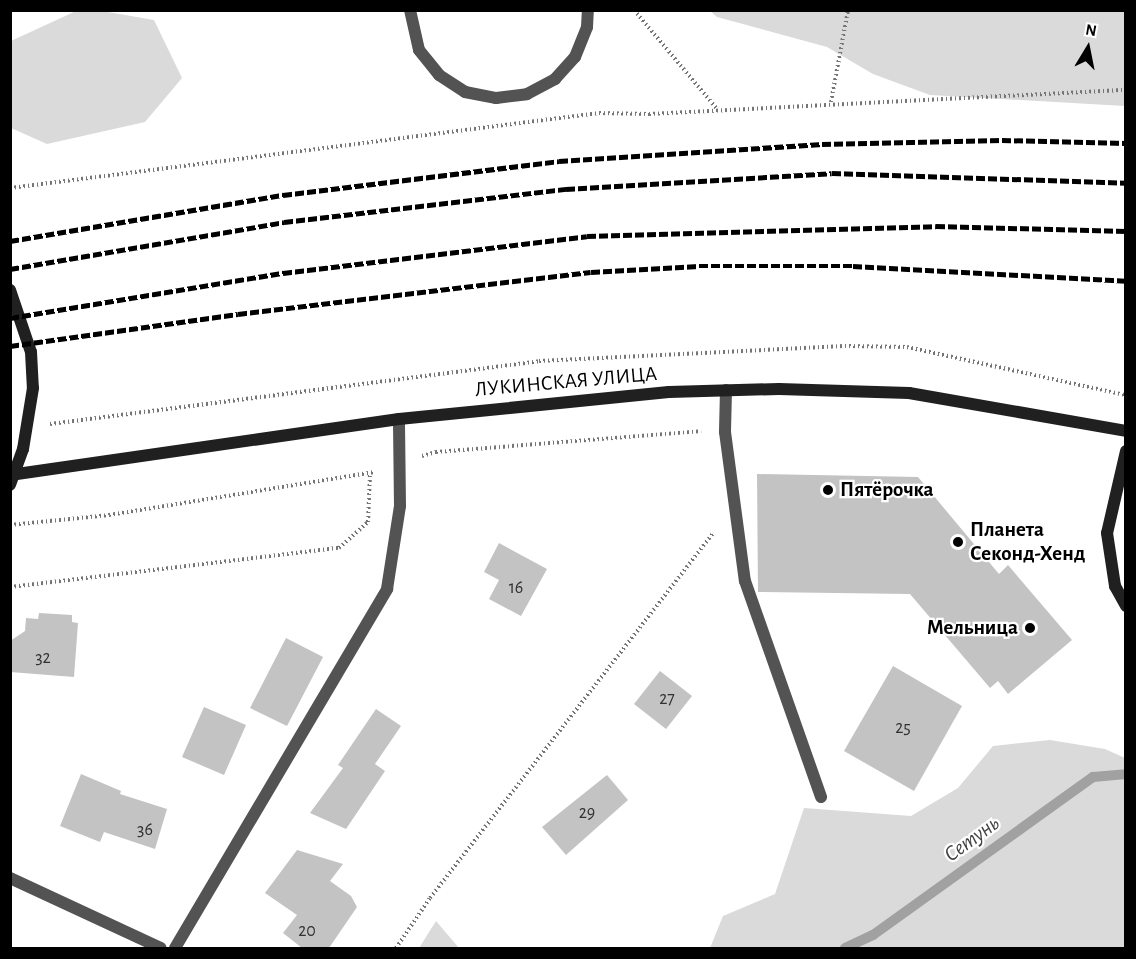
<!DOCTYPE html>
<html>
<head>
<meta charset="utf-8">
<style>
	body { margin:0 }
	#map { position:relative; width:1136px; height:959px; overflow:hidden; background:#fff; font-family:"Alegreya Sans",sans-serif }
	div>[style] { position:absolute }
	.green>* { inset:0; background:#dadada }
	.stream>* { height:10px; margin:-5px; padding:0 5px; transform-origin:5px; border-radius:5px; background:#a1a1a1 }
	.building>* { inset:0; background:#c3c3c3 }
	.path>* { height:4px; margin-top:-2px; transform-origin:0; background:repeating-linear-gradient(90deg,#757575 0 1.5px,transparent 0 4.5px) }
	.lane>* { height:12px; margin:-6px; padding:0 6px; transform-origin:6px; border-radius:6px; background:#535353 }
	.street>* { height:12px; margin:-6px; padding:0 6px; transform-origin:6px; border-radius:6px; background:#535353 }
	.secondary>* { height:12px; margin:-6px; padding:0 6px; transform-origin:6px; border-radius:6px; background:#202020 }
	.rail>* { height:4.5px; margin-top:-2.25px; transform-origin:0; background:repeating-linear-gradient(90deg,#000 0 9px,transparent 0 12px) }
	.dots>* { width:16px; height:16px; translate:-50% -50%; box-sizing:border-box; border:3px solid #fff; border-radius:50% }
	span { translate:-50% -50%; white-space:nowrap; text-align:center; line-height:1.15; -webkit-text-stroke:4.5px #fff; paint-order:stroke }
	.number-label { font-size:18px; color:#313131 }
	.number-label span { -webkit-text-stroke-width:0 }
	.street-label { font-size:21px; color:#000 }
	.poi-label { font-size:21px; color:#000; font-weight:700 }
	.left { translate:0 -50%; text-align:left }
	.right { translate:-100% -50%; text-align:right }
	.water-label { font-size:22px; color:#424242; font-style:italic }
	.frame { position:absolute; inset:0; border:12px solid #000; pointer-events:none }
	.north { position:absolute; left:1058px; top:18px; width:60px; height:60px; -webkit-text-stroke:4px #fff; paint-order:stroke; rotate:10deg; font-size:16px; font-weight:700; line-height:24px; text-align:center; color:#000 }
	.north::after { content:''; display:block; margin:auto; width:21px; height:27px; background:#000; clip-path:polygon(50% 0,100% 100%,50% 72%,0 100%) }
</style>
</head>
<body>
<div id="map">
	<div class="green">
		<div style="clip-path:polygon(76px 11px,102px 11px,154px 20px,182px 78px,145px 122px,47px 144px,11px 128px,11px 41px)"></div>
		<div style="clip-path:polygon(710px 11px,1125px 11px,1125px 106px,930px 95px,873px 74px,827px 47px,717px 17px)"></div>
		<div style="clip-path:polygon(1050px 740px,1105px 749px,1125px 758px,1125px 948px,710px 948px,723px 916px,775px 894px,804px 808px,911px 816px,958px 788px,993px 746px)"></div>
		<div style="clip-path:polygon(436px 921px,459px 948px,419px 948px)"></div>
	</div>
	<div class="stream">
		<div style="left:845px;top:948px;width:31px;rotate:-25deg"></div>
		<div style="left:873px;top:935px;width:271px;rotate:-35.7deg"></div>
		<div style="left:1093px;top:777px;width:33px;rotate:-5deg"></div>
	</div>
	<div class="building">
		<div style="clip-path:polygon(757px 474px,918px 477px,999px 574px,1008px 565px,1072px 640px,1008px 694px,998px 681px,990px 688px,910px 594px,758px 592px)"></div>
		<div style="clip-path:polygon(499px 543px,547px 569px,521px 616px,489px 599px,499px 580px,484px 572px)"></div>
		<div style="clip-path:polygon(39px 613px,72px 615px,72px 622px,78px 623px,74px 677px,10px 672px,10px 641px,25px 631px,26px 618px,38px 619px)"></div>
		<div style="clip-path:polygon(286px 638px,323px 657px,287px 726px,250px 708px)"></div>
		<div style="clip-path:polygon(893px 666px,962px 706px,914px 791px,844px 751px)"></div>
		<div style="clip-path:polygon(660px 671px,692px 696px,666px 729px,634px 704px)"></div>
		<div style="clip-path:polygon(204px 707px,246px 725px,224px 775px,182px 757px)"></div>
		<div style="clip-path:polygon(376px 709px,401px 726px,375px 764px,385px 771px,346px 829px,310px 813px,343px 768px,338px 765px)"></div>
		<div style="clip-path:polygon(81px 774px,121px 791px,120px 794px,167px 809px,155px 849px,104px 832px,100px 842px,60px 826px)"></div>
		<div style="clip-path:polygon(607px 775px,628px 800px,566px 855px,542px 827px)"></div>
		<div style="clip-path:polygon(297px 850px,343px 864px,330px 881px,351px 896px,357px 907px,329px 948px,302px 948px,283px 933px,297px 915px,265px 893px)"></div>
	</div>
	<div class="path">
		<div style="left:634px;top:10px;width:129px;rotate:50deg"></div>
		<div style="left:831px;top:102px;width:94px;rotate:-79.5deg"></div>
		<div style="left:10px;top:188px;width:594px;rotate:-7.26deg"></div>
		<div style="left:599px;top:113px;width:50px;rotate:1.1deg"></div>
		<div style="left:649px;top:114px;width:478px;rotate:-2.9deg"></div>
		<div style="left:50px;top:424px;width:493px;rotate:-7.3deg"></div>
		<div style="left:539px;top:361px;width:310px;rotate:-2.8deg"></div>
		<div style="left:849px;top:346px;width:58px;rotate:1deg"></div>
		<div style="left:907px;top:347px;width:224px;rotate:12.4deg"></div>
		<div style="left:422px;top:456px;width:15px;rotate:-16deg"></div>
		<div style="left:436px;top:452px;width:266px;rotate:-4.5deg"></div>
		<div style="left:10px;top:525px;width:100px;rotate:-5.8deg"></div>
		<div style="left:109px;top:515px;width:269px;rotate:-9.2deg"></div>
		<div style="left:10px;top:587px;width:331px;rotate:-6.8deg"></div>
		<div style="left:339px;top:548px;width:39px;rotate:-42deg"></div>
		<div style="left:368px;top:522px;width:48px;rotate:-87.6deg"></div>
		<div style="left:396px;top:948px;width:60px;rotate:-55.8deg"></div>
		<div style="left:430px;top:898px;width:463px;rotate:-52.2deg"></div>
	</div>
	<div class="lane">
		<div style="left:726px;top:390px;width:42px;rotate:91.4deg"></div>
		<div style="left:725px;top:432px;width:150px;rotate:82.4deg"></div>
		<div style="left:745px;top:581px;width:229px;rotate:70.6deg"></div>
	</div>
	<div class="street">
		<div style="left:410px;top:10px;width:41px;rotate:77.3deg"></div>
		<div style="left:419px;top:50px;width:32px;rotate:51deg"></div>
		<div style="left:439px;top:75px;width:31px;rotate:33deg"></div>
		<div style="left:465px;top:92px;width:32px;rotate:11deg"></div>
		<div style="left:496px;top:98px;width:31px;rotate:-7deg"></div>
		<div style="left:527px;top:94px;width:32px;rotate:-28deg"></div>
		<div style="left:555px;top:79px;width:30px;rotate:-48deg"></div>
		<div style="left:575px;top:57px;width:32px;rotate:-68deg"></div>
		<div style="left:587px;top:27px;width:17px;rotate:-87deg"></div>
		<div style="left:10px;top:878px;width:166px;rotate:24.9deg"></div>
		<div style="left:175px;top:948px;width:417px;rotate:-59.4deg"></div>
		<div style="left:387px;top:589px;width:84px;rotate:-81.1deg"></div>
		<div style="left:400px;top:506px;width:87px;rotate:-90.7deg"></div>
	</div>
	<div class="secondary">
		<div style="left:10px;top:290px;width:65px;rotate:71.3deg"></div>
		<div style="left:31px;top:352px;width:36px;rotate:87deg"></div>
		<div style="left:33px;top:388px;width:62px;rotate:99.3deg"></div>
		<div style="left:23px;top:449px;width:38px;rotate:110deg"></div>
		<div style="left:1126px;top:451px;width:84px;rotate:103deg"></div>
		<div style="left:1107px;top:533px;width:54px;rotate:81.4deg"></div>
		<div style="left:1115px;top:586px;width:23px;rotate:61deg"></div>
		<div style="left:10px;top:475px;width:393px;rotate:-8.2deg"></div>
		<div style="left:399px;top:419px;width:271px;rotate:-5.7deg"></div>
		<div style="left:669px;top:392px;width:110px;rotate:-1.6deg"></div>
		<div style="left:779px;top:389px;width:130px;rotate:1.8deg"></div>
		<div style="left:909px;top:393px;width:220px;rotate:9.9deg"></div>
	</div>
	<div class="rail">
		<div style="left:10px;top:241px;width:277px;rotate:-9.6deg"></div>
		<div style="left:283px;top:195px;width:278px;rotate:-7deg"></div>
		<div style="left:559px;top:161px;width:264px;rotate:-3.7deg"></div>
		<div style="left:822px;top:144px;width:180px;rotate:-1.3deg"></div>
		<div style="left:1002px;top:140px;width:124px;rotate:1.4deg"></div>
		<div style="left:10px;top:269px;width:278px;rotate:-9.7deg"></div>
		<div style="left:284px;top:222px;width:284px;rotate:-6.7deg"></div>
		<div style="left:566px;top:189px;width:266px;rotate:-3.4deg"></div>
		<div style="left:832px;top:173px;width:294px;rotate:1.9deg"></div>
		<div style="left:10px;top:318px;width:277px;rotate:-9.4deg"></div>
		<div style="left:283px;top:273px;width:306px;rotate:-6.9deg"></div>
		<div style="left:587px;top:236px;width:349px;rotate:-1.6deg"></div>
		<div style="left:936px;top:226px;width:190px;rotate:1.5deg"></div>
		<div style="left:10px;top:346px;width:230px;rotate:-8deg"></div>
		<div style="left:238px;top:314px;width:355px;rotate:-6.8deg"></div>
		<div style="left:591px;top:272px;width:108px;rotate:-3.2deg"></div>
		<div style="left:699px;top:266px;width:154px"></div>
		<div style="left:853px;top:266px;width:273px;rotate:3.1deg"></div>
	</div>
	<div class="dots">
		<div style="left:828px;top:490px;background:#000"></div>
		<div style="left:958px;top:542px;background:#000"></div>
		<div style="left:1030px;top:628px;background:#000"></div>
	</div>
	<div class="number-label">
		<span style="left:516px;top:588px">16</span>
		<span style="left:43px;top:658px">32</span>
		<span style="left:667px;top:699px">27</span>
		<span style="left:903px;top:728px">25</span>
		<span style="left:587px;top:813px">29</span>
		<span style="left:145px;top:830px">36</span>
		<span style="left:307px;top:931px">20</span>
	</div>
	<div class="street-label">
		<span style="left:566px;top:382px;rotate:-5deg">ЛУКИНСКАЯ УЛИЦА</span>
	</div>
	<div class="poi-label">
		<span class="left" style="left:840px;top:490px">Пятёрочка</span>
		<span class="left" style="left:970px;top:542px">Планета<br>Секонд-Хенд</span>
		<span class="right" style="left:1018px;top:628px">Мельница</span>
	</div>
	<div class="water-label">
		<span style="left:972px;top:839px;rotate:-36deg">Сетунь</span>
	</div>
	<div class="frame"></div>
	<div class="north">N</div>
</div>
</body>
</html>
